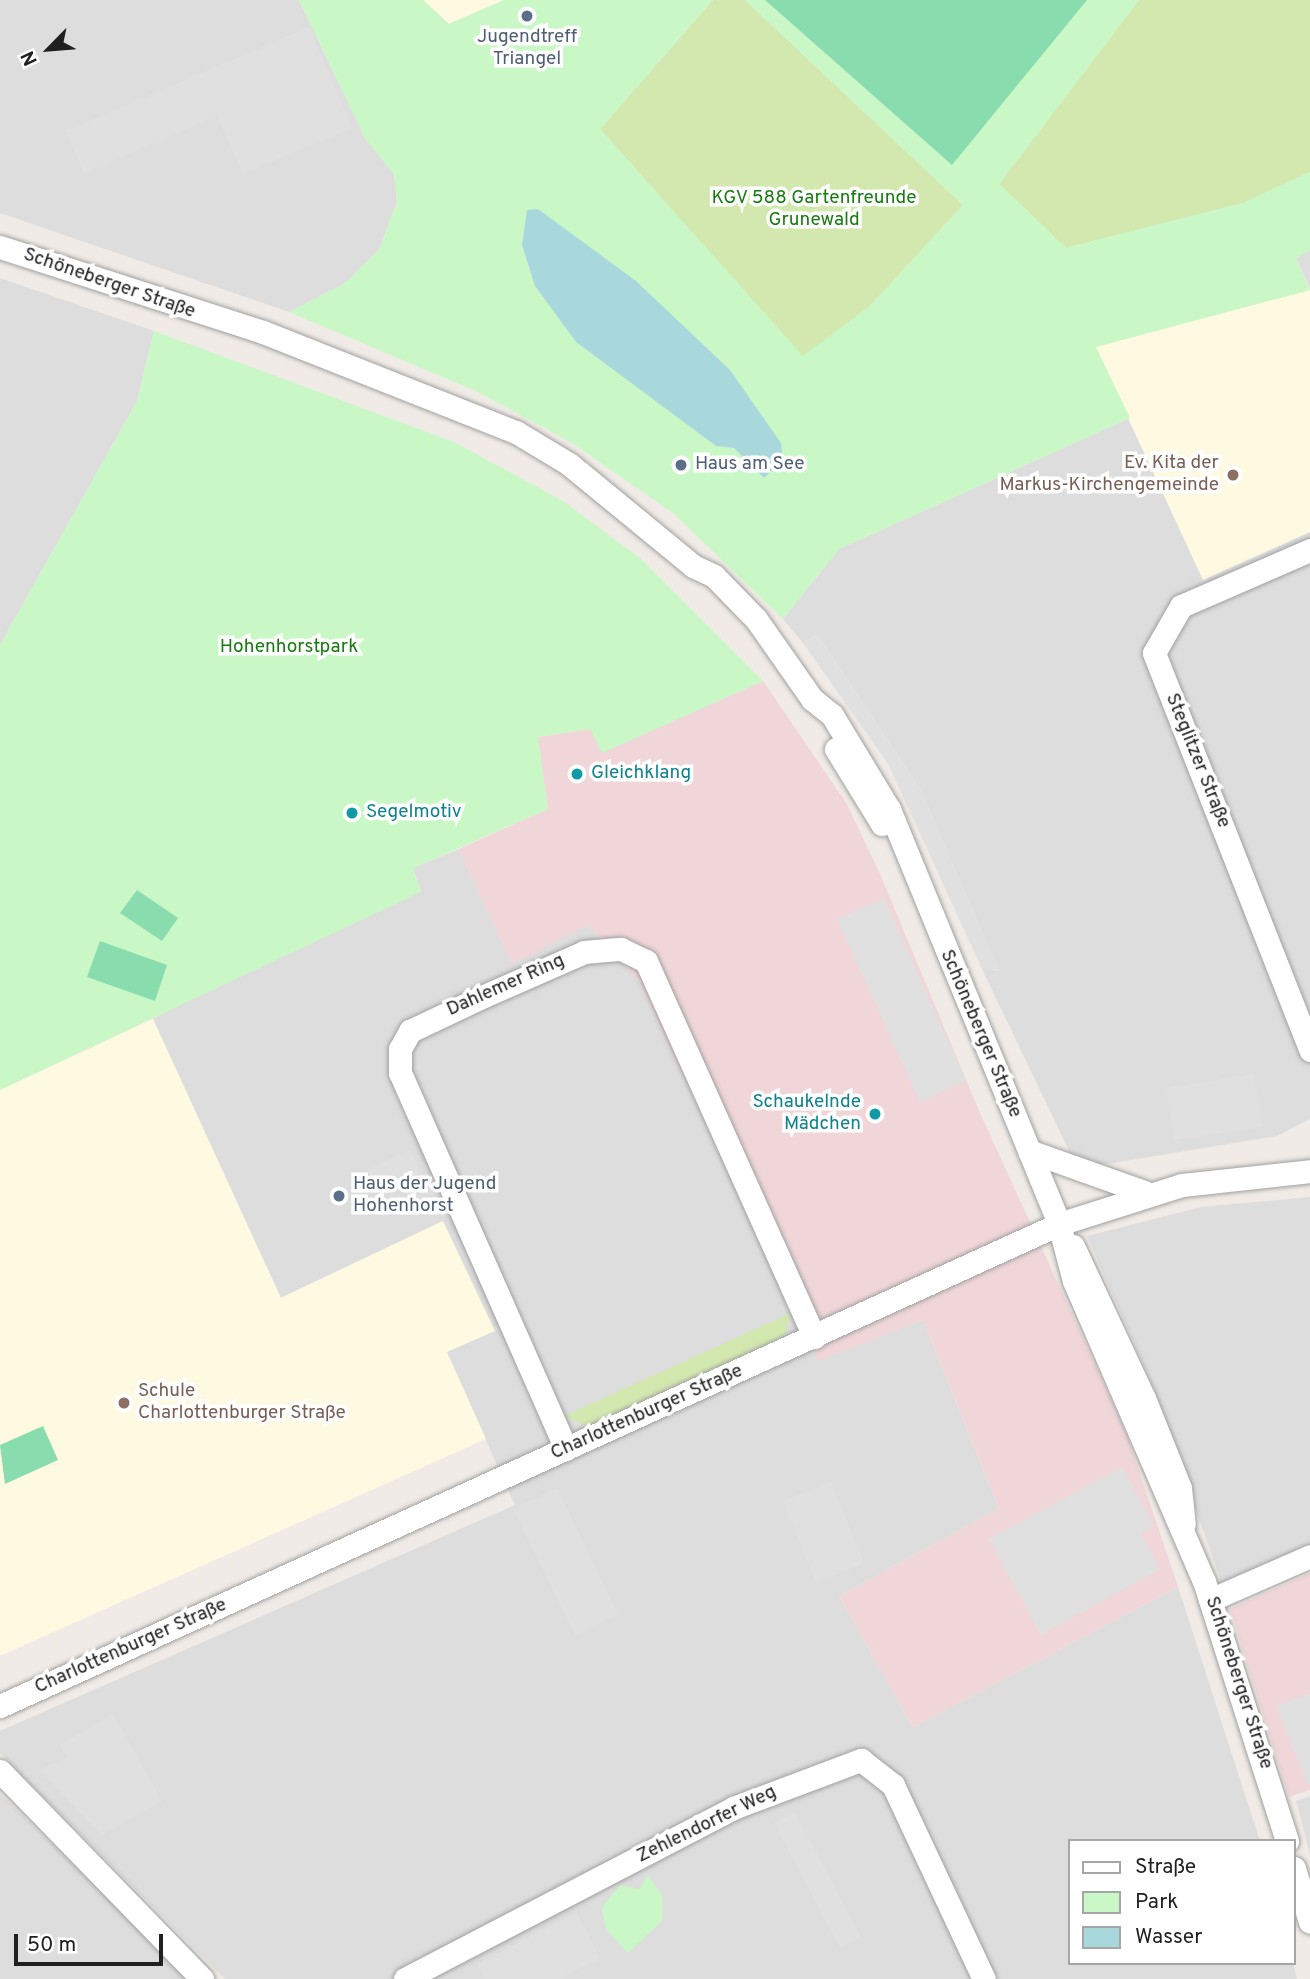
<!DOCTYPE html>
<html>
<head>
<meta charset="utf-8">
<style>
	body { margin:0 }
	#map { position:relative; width:1310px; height:1979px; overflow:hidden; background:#f0ebe6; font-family:Overpass,sans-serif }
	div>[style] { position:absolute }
	.residential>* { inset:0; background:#dedddd }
	.commercial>* { inset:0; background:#f0d6d9 }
	.education>* { inset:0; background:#fef9e1 }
	.grass>* { inset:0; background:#d3e8af }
	.park>* { inset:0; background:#c9f8c6 }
	.pitch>* { inset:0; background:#88dcae }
	.parking>* { inset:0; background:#e0e0e0 }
	.water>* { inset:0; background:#a9d8dc }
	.roads { filter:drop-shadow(0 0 2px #a1a1a1) drop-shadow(0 0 2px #a1a1a1) }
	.minor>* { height:23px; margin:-11.5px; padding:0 11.5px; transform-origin:11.5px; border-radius:11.5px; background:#fff }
	.dots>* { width:19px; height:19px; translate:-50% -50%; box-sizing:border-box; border:4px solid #fff; border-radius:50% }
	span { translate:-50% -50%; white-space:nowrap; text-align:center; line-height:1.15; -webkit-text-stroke:7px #fff; paint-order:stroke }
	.service-label { font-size:19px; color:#4e5e75 }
	.left { translate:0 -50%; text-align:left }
	.park-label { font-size:19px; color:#177b10 }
	.street-label { font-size:19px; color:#202020 }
	.education-label { font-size:19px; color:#785e54 }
	.right { translate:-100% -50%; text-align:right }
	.culture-label { font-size:19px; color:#0d838f }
	.legend { position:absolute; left:1068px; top:1839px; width:228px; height:126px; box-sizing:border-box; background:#fff; border:2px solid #a6a6a6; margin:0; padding:9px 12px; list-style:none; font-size:21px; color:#202020 }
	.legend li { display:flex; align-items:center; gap:14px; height:35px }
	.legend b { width:35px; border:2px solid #a6a6a6 }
	.north { position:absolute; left:14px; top:14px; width:70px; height:70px; -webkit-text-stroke:5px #fff; paint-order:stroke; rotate:245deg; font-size:19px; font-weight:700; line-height:28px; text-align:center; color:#202020 }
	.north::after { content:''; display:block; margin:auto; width:24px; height:32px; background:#202020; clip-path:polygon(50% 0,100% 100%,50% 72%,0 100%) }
	.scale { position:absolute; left:14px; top:1934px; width:149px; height:32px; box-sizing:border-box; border:4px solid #202020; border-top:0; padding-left:9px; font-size:21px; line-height:24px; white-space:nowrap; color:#202020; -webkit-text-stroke:5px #fff; paint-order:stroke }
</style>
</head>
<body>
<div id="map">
	<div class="residential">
		<div style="clip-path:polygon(0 0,299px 0,365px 138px,394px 174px,397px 202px,379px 250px,344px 284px,289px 312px,0 213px)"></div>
		<div style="clip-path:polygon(1310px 250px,1310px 288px,1296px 258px)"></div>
		<div style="clip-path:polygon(0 278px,154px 331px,137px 401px,0 645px)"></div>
		<div style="clip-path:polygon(1130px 418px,1203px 580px,1310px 532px,1310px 1119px,1277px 1136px,1101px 1165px,1073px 1159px,981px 967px,999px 971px,921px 790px,817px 634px,803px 643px,783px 619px,839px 549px)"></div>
		<div style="clip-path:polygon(459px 849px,512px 963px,588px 925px,637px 979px,818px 1360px,923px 1320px,999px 1509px,839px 1596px,913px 1727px,1178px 1587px,1260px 1841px,1070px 1841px,1070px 1963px,1293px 1963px,1297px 1979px,225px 1979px,0 1753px,0 1731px,515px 1505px,446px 1352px,443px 1221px,280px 1298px,153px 1019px,224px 980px,421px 891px,413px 868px)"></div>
		<div style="clip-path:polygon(1310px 1197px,1310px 1547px,1223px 1587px,1152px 1384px,1087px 1236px,1201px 1207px)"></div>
		<div style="clip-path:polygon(0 1794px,192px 1979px,0 1979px)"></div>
		<div style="clip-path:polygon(1310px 1796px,1310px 1855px,1296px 1801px)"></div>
	</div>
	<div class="commercial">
		<div style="clip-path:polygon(763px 681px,847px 804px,880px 874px,980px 1113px,1126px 1432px,1178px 1587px,913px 1727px,839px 1596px,999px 1509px,923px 1320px,818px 1361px,637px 979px,588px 925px,512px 964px,459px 849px,548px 809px,537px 737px,591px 729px,603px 752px)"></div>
		<div style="clip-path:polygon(1310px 1573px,1310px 1790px,1289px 1797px,1230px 1609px)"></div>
	</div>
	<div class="education">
		<div style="clip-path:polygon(423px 0,504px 0,449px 24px)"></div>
		<div style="clip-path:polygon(1310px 290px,1310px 532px,1203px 580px,1095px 347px)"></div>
		<div style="clip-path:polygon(153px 1019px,281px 1298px,443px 1221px,495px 1331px,447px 1352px,486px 1439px,0 1656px,0 1090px)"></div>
	</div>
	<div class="grass">
		<div style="clip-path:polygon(713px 0,745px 0,963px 205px,870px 306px,803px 357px,600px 129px)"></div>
		<div style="clip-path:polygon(1139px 0,1310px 0,1310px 172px,1243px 203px,1066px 248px,999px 184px)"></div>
		<div style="clip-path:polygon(791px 1313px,784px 1338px,590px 1427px,564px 1416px)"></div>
	</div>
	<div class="park">
		<div style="clip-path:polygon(evenodd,299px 0,423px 0,449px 24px,504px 0,713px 0,600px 129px,803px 356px,870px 306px,963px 205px,745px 0,765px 0,951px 164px,1087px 0,1139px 0,999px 184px,1066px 248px,1243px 203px,1310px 172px,1310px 250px,1296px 259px,1310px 290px,1096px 347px,1130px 418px,839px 549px,783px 619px,673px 513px,572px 443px,476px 391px,289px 312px,344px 284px,379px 250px,397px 202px,394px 174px,365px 138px,299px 0,538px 209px,567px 234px,764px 478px,734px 448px,716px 446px,576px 342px,535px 286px,522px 245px,538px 209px)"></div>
		<div style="clip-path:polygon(154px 331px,454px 442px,563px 501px,641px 559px,763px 681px,602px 753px,590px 729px,538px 737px,548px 809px,413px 868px,421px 892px,0 1090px,0 645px,137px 401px)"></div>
		<div style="clip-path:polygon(648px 1875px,663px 1897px,662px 1921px,628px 1953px,606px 1929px,602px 1908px,620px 1885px,640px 1889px)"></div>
	</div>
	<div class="pitch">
		<div style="clip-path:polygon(765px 0,1087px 0,952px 165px)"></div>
		<div style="clip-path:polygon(137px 890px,178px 918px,162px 941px,120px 913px)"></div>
		<div style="clip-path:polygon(100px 941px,167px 965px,155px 1001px,87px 977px)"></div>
		<div style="clip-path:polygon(43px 1426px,58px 1460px,5px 1484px,0 1445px)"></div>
	</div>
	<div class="parking">
		<div style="clip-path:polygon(309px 27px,352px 128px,243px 174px,217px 116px,84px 173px,66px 131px)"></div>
		<div style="clip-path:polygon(817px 634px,921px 790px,1000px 971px,981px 967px,888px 764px,803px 643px)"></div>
		<div style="clip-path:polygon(884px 898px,966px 1081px,920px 1102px,837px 919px)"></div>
		<div style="clip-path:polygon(1254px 1074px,1262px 1127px,1174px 1140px,1166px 1088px)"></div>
		<div style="clip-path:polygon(410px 1150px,423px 1177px,380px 1197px,368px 1169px)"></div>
		<div style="clip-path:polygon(1122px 1467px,1154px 1526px,1141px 1534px,1160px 1569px,1041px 1635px,989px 1539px)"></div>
		<div style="clip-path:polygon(831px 1482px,864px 1563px,816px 1583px,783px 1501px)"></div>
		<div style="clip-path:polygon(557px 1488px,618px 1614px,575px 1635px,513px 1509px)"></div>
		<div style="clip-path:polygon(1310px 1694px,1310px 1785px,1308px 1786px,1276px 1705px)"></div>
		<div style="clip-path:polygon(113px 1714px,162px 1801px,102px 1835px,39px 1770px,67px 1758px,60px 1745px)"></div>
		<div style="clip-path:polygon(795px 1812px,861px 1937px,840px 1948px,774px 1823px)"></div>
		<div style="clip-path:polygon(577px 1913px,600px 1958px,559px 1979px,484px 1979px,477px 1964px)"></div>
	</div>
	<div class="water">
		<div style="clip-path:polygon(538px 209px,636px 281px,730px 370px,781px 443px,783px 460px,764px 478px,734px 448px,716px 446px,576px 342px,535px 286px,522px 245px,527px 210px)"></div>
	</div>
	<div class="roads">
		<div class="minor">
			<div style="left:0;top:247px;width:276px;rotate:17.9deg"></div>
			<div style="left:263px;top:332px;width:272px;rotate:21.6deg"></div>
			<div style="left:516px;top:432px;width:62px;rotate:31.1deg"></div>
			<div style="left:569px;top:464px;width:161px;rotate:39.4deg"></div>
			<div style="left:693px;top:566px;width:23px;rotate:25deg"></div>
			<div style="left:714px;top:576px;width:60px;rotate:45.7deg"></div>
			<div style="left:756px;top:619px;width:98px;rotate:55deg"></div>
			<div style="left:812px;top:699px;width:26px;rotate:39deg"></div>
			<div style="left:832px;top:715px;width:110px;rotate:58.8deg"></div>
			<div style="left:889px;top:809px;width:448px;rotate:67.7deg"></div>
			<div style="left:1059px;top:1224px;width:59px;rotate:75.3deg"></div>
			<div style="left:1074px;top:1281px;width:327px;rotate:66.6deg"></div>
			<div style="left:1204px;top:1581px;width:273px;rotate:72.3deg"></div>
			<div style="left:1310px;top:550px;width:141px;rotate:156.5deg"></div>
			<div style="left:1181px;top:606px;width:54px;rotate:119.9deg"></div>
			<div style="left:1154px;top:653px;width:427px;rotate:68.5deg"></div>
			<div style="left:836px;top:749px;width:88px;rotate:58.5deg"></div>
			<div style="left:1029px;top:1151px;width:122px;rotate:19.6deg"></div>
			<div style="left:1073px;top:1246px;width:168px;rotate:65deg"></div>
			<div style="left:1144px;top:1398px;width:97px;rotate:68.2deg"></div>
			<div style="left:1180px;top:1488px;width:36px;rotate:84deg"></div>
			<div style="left:566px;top:1449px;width:411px;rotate:-113.8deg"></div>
			<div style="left:400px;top:1073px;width:24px;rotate:-90deg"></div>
			<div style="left:400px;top:1049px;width:21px;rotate:-61deg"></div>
			<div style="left:410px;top:1031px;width:82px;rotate:-25.3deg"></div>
			<div style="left:484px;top:996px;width:109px;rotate:-23.7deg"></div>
			<div style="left:584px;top:952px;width:37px;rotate:-5deg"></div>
			<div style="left:621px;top:949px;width:28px;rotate:26deg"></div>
			<div style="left:646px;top:961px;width:412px;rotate:65.9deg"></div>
			<div style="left:1210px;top:1600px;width:109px;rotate:-23.7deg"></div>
			<div style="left:0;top:1706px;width:1164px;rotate:-24.47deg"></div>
			<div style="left:1059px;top:1224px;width:129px;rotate:-17.6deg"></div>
			<div style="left:1182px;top:1185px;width:129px;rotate:-6.2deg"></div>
			<div style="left:0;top:1771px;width:290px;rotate:45.8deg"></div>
			<div style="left:1294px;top:1868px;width:56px;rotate:73.5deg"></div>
			<div style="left:405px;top:1979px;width:370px;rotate:-27.5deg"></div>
			<div style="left:733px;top:1808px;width:137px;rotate:-20.6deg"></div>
			<div style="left:861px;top:1760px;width:41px;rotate:38deg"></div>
			<div style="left:893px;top:1785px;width:214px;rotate:64.9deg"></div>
		</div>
	</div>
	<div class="dots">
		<div style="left:527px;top:16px;background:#5c6f8a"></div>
		<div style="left:681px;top:465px;background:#5c6f8a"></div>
		<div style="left:1233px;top:475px;background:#8d6e63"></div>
		<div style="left:577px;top:774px;background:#0f9aa8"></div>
		<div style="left:352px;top:813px;background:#0f9aa8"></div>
		<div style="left:875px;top:1114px;background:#0f9aa8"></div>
		<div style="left:339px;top:1196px;background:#5c6f8a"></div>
		<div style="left:124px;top:1403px;background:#8d6e63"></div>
	</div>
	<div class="service-label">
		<span style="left:527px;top:49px">Jugendtreff<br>Triangel</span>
		<span class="left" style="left:695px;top:465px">Haus am See</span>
		<span class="left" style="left:353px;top:1196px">Haus der Jugend<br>Hohenhorst</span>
	</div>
	<div class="park-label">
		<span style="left:814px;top:210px">KGV 588 Gartenfreunde<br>Grunewald</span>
		<span style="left:289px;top:648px">Hohenhorstpark</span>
	</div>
	<div class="street-label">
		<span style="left:109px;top:284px;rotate:19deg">Schöneberger Straße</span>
		<span style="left:1197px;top:761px;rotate:68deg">Steglitzer Straße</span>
		<span style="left:506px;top:986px;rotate:-24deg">Dahlemer Ring</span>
		<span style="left:980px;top:1034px;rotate:67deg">Schöneberger Straße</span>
		<span style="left:647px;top:1413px;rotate:-24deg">Charlottenburger Straße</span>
		<span style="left:131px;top:1647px;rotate:-24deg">Charlottenburger Straße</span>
		<span style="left:1238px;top:1683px;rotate:72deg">Schöneberger Straße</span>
		<span style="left:707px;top:1825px;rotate:-26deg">Zehlendorfer Weg</span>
	</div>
	<div class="education-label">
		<span class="right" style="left:1219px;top:475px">Ev. Kita der<br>Markus-Kirchengemeinde</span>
		<span class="left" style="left:138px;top:1403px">Schule<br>Charlottenburger Straße</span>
	</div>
	<div class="culture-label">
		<span class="left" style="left:591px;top:774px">Gleichklang</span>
		<span class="left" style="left:366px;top:813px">Segelmotiv</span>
		<span class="right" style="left:861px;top:1114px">Schaukelnde<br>Mädchen</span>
	</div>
	<ul class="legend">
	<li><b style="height:9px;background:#fff"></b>Straße</li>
	<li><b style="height:19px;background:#c9f8c6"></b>Park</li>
	<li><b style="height:19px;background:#a9d8dc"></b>Wasser</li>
	</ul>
	<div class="north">N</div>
	<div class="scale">50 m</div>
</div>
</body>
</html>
